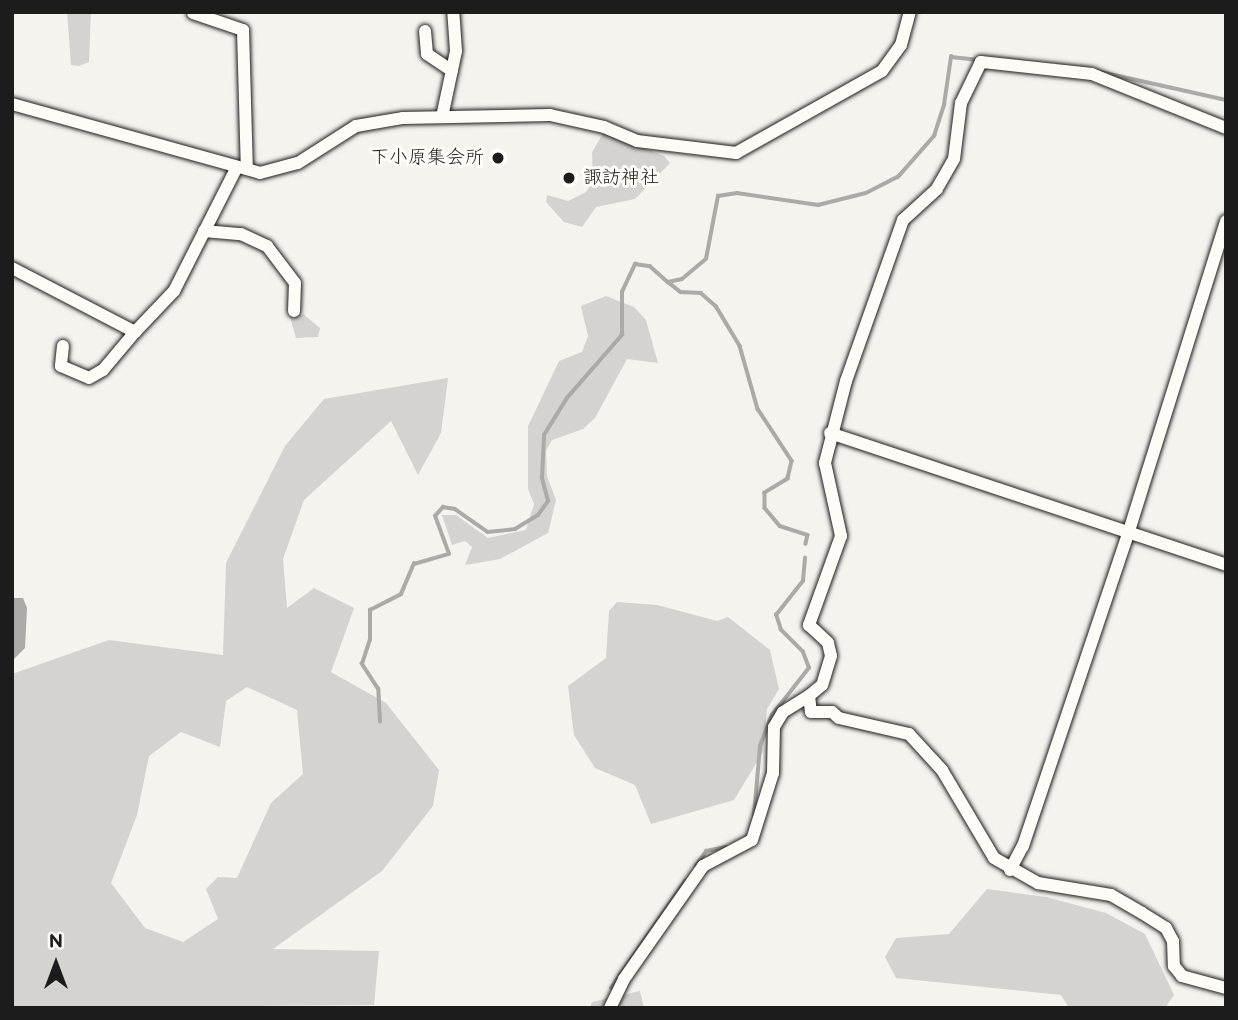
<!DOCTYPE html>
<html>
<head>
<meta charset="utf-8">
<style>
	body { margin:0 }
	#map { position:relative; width:1238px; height:1020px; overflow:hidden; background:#f4f3ee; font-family:"Balsamiq Sans","Klee One",sans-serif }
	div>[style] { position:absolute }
	.green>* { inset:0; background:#d4d3cf }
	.water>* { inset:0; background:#abaaa6 }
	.stream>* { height:3.5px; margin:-1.75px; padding:0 1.75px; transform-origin:1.75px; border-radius:1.75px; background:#abaaa6 }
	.roads { filter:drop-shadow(0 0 2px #1c1c1c) drop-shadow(0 0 2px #1c1c1c) }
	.street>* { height:12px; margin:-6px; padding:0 6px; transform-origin:6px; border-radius:6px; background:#fdfcf7 }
	.dots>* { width:19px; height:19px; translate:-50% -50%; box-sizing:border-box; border:4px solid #fdfcf7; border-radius:50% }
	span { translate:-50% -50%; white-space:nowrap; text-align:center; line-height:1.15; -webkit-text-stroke:6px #fdfcf7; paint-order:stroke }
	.poi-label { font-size:19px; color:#1c1c1c }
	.right { translate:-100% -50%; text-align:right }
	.left { translate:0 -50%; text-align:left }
	.frame { position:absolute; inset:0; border:14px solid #1c1c1c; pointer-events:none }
	.north { position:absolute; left:21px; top:929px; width:70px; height:70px; -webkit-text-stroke:5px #fdfcf7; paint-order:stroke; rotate:0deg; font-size:19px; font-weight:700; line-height:28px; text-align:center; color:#1c1c1c }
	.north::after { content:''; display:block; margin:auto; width:24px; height:32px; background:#1c1c1c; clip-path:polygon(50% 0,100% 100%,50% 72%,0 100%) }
</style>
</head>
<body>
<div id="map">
	<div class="green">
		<div style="clip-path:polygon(67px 12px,91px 12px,89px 62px,79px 66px,71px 65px)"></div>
		<div style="clip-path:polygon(604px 132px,664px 156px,670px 163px,635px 199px,596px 207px,582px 227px,564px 222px,546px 202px,547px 195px,568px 201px,586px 192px,593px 181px,592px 152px)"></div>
		<div style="clip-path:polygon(606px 296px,634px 307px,646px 320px,658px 363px,627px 359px,595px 418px,583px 429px,552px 440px,546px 451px,547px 476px,556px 500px,548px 533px,500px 559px,465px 565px,472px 547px,465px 541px,452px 545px,442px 515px,456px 515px,488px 538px,526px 530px,534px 504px,528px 489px,528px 426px,559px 361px,582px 352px,588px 336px,581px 306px)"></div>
		<div style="clip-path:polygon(303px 314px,320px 328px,318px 337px,296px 338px,290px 317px)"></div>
		<div style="clip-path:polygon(evenodd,448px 378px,441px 433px,418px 475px,391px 421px,304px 500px,283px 559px,287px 608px,314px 588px,354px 608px,331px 672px,386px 703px,439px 770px,433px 806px,382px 871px,273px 949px,379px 951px,374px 1005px,12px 1008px,12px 674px,109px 640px,223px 655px,226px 563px,285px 446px,324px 399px,448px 378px,247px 687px,297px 710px,303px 774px,271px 803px,237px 878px,218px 877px,206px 889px,218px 919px,183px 942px,145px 928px,111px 883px,137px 815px,149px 756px,181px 732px,220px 747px,226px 701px,247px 687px)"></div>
		<div style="clip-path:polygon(617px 602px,657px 605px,717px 621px,728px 617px,770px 650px,779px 689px,767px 709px,763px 752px,734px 800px,651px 824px,635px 785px,595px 768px,574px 735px,568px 686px,606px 658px,609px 611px)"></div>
		<div style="clip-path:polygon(987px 889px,1046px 897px,1106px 913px,1145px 934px,1174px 995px,1165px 1008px,1069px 1008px,1061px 995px,896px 978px,885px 957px,896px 938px,949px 934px)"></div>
		<div style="clip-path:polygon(640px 991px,644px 1008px,590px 1008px,592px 1002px)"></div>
	</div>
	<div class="water">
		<div style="clip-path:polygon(12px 598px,23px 598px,27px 608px,25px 648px,13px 660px)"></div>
	</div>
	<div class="stream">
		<div style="left:1101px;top:72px;width:128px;rotate:12.6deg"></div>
		<div style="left:668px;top:282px;width:16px;rotate:38deg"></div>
		<div style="left:681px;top:292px;width:20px;rotate:3deg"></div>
		<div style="left:701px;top:293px;width:20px;rotate:41deg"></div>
		<div style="left:716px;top:306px;width:47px;rotate:59deg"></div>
		<div style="left:740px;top:346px;width:66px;rotate:74.1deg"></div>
		<div style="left:758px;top:409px;width:62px;rotate:56.8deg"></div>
		<div style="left:792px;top:461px;width:18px;rotate:103deg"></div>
		<div style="left:788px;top:479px;width:27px;rotate:149deg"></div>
		<div style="left:765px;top:493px;width:15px;rotate:90deg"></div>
		<div style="left:765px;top:508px;width:23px;rotate:50deg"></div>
		<div style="left:780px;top:526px;width:29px;rotate:18deg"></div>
		<div style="left:808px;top:535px;width:9px;rotate:103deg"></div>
		<div style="left:380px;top:722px;width:33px;rotate:-93deg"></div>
		<div style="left:378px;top:689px;width:30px;rotate:-123deg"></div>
		<div style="left:362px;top:664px;width:25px;rotate:-72deg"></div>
		<div style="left:370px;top:640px;width:30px;rotate:-90deg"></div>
		<div style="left:370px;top:610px;width:35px;rotate:-27deg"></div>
		<div style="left:401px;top:594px;width:33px;rotate:-67deg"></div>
		<div style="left:414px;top:564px;width:36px;rotate:-16deg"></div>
		<div style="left:449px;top:554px;width:40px;rotate:-110.2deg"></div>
		<div style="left:435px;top:516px;width:12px;rotate:-48deg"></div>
		<div style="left:443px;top:507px;width:12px;rotate:9deg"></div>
		<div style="left:455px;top:509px;width:40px;rotate:34.9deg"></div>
		<div style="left:488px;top:532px;width:27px;rotate:-6deg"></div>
		<div style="left:515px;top:529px;width:27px;rotate:-31deg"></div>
		<div style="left:538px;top:515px;width:17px;rotate:-54deg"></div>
		<div style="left:548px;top:501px;width:24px;rotate:-105deg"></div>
		<div style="left:542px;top:478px;width:43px;rotate:-87.3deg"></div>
		<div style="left:544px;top:435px;width:44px;rotate:-58.1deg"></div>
		<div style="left:567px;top:398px;width:84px;rotate:-48.9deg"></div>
		<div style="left:622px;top:335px;width:43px;rotate:-90deg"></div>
		<div style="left:622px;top:292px;width:31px;rotate:-65deg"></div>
		<div style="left:635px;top:264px;width:15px;rotate:8deg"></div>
		<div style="left:650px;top:266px;width:24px;rotate:42deg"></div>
		<div style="left:668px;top:282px;width:14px;rotate:-12deg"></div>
		<div style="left:682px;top:279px;width:31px;rotate:-40deg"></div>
		<div style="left:706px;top:259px;width:64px;rotate:-79.2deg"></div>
		<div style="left:718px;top:196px;width:19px;rotate:-9deg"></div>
		<div style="left:737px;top:193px;width:82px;rotate:8.4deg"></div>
		<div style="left:818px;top:205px;width:49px;rotate:-14deg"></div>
		<div style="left:866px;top:193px;width:36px;rotate:-27deg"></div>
		<div style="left:898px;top:177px;width:55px;rotate:-48.7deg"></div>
		<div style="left:934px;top:136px;width:33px;rotate:-72deg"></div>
		<div style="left:944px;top:105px;width:49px;rotate:-81.7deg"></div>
		<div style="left:951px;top:57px;width:28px;rotate:6deg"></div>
		<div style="left:754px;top:816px;width:70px;rotate:-85.1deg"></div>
		<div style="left:760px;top:746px;width:33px;rotate:-69deg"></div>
		<div style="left:772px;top:715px;width:60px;rotate:-51.8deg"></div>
		<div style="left:809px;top:668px;width:17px;rotate:-111deg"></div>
		<div style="left:803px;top:652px;width:31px;rotate:-135deg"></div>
		<div style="left:781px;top:630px;width:16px;rotate:-108deg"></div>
		<div style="left:776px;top:615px;width:43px;rotate:-51.5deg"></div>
		<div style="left:803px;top:581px;width:23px;rotate:-85deg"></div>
		<div style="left:696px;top:866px;width:18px;rotate:-56deg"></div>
		<div style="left:706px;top:851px;width:20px;rotate:-11deg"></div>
		<div style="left:611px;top:988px;width:130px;rotate:-55.3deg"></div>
	</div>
	<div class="roads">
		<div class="street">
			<div style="left:193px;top:13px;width:53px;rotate:18.8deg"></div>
			<div style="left:243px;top:30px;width:139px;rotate:88.4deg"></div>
			<div style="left:425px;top:31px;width:23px;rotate:85deg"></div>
			<div style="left:427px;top:54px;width:30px;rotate:34deg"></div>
			<div style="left:12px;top:104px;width:257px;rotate:15.5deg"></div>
			<div style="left:260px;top:173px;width:39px;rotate:-15deg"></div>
			<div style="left:298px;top:163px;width:69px;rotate:-32.5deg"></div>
			<div style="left:356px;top:126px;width:48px;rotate:-9.7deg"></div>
			<div style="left:403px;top:118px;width:147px;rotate:-1.2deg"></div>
			<div style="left:550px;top:115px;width:55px;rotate:12.5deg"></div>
			<div style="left:604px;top:127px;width:36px;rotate:23deg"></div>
			<div style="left:637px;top:141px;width:100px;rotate:6.9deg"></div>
			<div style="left:736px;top:153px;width:167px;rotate:-29.3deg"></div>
			<div style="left:882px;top:71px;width:32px;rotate:-54deg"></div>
			<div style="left:901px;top:45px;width:34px;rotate:-75deg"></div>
			<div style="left:442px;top:117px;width:67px;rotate:-78deg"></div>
			<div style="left:456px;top:51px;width:39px;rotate:-94deg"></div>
			<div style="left:1226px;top:128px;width:144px;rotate:-158.1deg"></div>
			<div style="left:1092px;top:74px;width:112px;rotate:-173.8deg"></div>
			<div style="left:981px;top:62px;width:46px;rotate:116deg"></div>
			<div style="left:961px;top:103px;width:56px;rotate:97.1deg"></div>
			<div style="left:954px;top:159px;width:34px;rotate:120deg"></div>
			<div style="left:937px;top:189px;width:46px;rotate:137.6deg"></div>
			<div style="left:903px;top:220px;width:171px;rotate:109.5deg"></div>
			<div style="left:846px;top:381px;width:85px;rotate:104.4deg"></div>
			<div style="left:825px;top:463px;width:75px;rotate:77.6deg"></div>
			<div style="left:841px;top:536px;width:95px;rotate:109.8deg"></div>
			<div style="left:809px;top:625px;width:26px;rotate:43deg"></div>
			<div style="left:828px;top:643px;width:13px;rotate:77deg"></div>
			<div style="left:831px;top:656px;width:30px;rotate:107deg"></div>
			<div style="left:822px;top:685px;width:17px;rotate:140deg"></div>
			<div style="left:809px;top:696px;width:16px;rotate:83deg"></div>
			<div style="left:811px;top:712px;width:21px"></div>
			<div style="left:832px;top:712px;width:9px;rotate:41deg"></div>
			<div style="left:839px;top:718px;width:72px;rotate:12.9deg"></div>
			<div style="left:909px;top:734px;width:49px;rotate:47.5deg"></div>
			<div style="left:942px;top:770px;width:102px;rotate:59.4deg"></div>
			<div style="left:994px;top:858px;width:51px;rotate:29.6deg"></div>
			<div style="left:1038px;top:883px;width:74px;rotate:9.3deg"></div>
			<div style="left:1111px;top:895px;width:36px;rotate:30deg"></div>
			<div style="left:1142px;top:913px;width:28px;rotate:32deg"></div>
			<div style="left:1166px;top:928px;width:15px;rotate:62deg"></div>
			<div style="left:1173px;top:941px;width:25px;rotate:88deg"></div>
			<div style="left:1174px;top:966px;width:13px;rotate:51deg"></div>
			<div style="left:1182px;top:976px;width:46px;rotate:15.3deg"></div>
			<div style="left:204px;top:231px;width:37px;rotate:5deg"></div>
			<div style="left:241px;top:234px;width:29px;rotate:25deg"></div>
			<div style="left:267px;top:246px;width:46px;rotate:52.9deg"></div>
			<div style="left:295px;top:283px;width:28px;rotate:92deg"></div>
			<div style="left:12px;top:268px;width:139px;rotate:27.5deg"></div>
			<div style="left:135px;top:332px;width:57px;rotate:-46.4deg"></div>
			<div style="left:174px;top:291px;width:139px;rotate:-63.1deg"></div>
			<div style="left:63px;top:346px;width:20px;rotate:96deg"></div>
			<div style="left:61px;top:366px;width:30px;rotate:23deg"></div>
			<div style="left:89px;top:378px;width:16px;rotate:-30deg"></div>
			<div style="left:103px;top:370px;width:50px;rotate:-49.9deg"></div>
			<div style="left:830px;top:433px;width:417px;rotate:18.4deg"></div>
			<div style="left:1010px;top:870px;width:27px;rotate:-62deg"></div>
			<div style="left:1023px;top:846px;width:329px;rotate:-71.4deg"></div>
			<div style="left:1128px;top:534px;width:328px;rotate:-72.6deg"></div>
			<div style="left:610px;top:1008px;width:32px;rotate:-64deg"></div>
			<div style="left:624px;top:979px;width:138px;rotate:-55deg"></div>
			<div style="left:703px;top:866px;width:55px;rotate:-28deg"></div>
			<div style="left:752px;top:840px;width:70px;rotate:-72.6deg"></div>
			<div style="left:773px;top:773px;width:46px;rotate:-88.8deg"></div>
			<div style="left:774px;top:727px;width:17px;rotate:-59deg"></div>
			<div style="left:783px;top:712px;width:31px;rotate:-32deg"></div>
		</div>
	</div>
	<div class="dots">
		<div style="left:498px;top:158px;background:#1c1c1c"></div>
		<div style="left:569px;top:178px;background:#1c1c1c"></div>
	</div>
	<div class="poi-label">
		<span class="right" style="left:484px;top:158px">下小原集会所</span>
		<span class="left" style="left:583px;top:178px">諏訪神社</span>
	</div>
	<div class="frame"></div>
	<div class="north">N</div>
</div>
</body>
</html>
